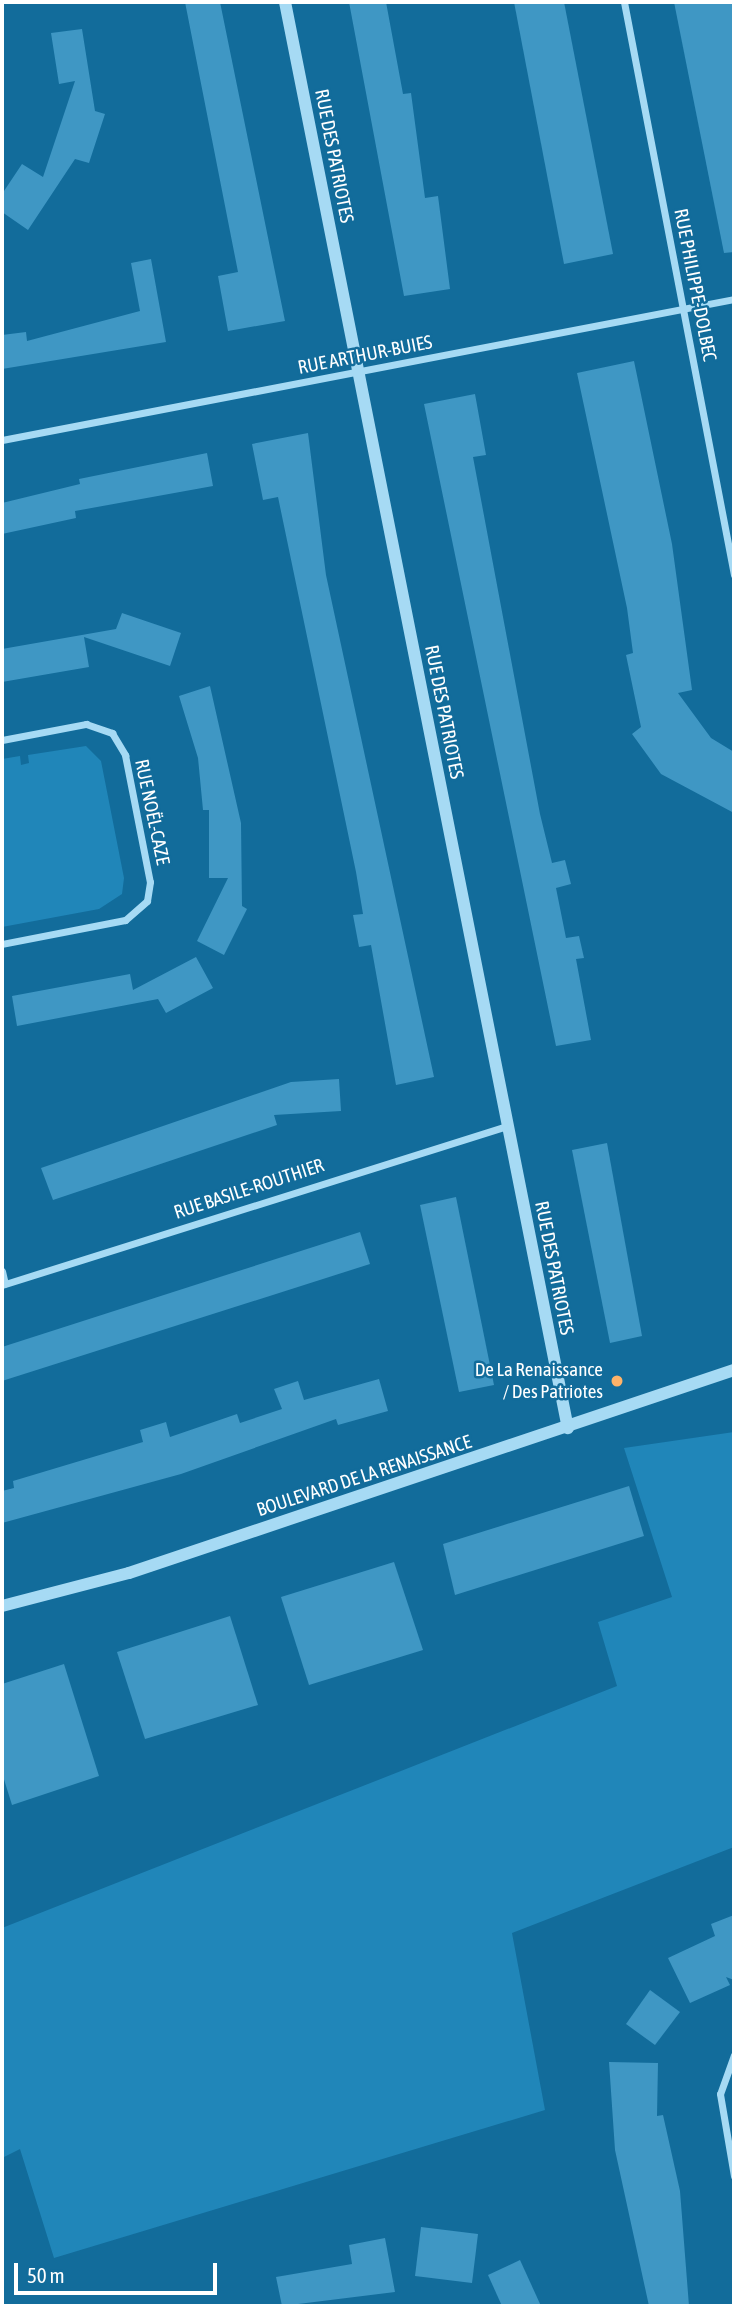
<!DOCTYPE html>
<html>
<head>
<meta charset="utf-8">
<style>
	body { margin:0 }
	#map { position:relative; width:736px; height:2308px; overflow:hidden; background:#126c9b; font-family:"Asap Condensed",sans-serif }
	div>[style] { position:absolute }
	.green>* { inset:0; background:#2086b9 }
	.building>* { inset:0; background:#3f97c4 }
	.minor>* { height:7px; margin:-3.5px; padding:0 3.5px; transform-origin:3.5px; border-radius:3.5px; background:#a6daf4 }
	.tertiary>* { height:12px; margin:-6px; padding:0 6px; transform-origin:6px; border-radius:6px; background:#a6daf4 }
	.dots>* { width:19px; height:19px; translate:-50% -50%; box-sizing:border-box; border:4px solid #126c9b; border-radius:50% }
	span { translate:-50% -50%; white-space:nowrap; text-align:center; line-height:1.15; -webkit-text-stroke:5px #126c9b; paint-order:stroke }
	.street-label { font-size:19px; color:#fff }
	.poi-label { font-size:19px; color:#fff }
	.right { translate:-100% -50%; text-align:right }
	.frame { position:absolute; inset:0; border:4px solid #fff; pointer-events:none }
	.scale { position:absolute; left:14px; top:2263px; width:203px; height:32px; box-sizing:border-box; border:4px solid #fff; border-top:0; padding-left:9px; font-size:21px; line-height:24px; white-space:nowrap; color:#fff; -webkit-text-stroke:5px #126c9b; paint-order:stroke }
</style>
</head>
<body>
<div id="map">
	<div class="green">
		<div style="clip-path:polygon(86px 746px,101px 761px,124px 878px,122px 894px,99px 909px,2px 927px,2px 759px,20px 756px,21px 765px,29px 763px,28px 755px)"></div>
		<div style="clip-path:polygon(734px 1432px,734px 1847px,512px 1933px,545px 2110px,54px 2258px,20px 2149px,2px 2158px,2px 1928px,617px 1686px,598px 1622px,672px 1597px,624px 1448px)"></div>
	</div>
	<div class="building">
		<div style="clip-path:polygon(185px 2px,220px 2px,285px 321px,228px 331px,218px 276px,238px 272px)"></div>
		<div style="clip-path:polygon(349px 2px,386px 2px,403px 94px,411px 93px,425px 198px,438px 196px,450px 289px,404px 296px)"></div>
		<div style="clip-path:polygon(514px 2px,564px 2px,613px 254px,564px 264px)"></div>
		<div style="clip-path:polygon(674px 2px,734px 2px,734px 252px,724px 253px)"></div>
		<div style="clip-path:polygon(82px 29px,95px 111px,105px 114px,89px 163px,75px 159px,28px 230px,2px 212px,2px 194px,22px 164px,43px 177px,75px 81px,59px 84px,51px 33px)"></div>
		<div style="clip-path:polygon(151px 259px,166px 342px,2px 369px,2px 335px,26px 332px,27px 341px,140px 311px,131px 263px)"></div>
		<div style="clip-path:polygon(634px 361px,672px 544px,692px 690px,678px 693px,711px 738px,734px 752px,734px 813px,661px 774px,632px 734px,641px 727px,626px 655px,633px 653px,627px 608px,577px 373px)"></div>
		<div style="clip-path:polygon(475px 394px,486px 455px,473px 457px,540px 814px,552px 863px,565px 860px,571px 884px,556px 888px,566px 938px,579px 936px,584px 958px,576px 959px,591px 1040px,556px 1046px,424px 404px)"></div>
		<div style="clip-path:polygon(308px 433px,326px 575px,434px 1077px,396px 1085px,371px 945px,359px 947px,353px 915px,363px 914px,356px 872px,278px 497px,263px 500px,252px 444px)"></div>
		<div style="clip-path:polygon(207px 453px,213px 486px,75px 511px,76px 518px,2px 534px,2px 503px,80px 484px,79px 479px)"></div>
		<div style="clip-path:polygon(122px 613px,181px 633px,170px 666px,84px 637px,89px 667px,2px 682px,2px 649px,116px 629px)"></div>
		<div style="clip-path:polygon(210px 686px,241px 823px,242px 906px,247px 909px,224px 955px,197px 941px,228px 878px,209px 878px,209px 810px,203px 810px,198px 758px,179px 696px)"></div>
		<div style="clip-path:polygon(196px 957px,213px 988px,166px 1013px,158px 999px,17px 1026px,12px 996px,130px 974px,133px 990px)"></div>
		<div style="clip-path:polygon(339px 1079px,341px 1111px,274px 1115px,277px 1125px,53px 1200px,41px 1168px,291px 1082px)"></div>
		<div style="clip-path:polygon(607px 1143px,642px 1336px,610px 1343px,572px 1150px)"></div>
		<div style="clip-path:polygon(456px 1197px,494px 1385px,459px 1392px,420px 1205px)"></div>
		<div style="clip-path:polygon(360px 1232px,370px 1264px,2px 1381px,2px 1347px)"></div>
		<div style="clip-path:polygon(379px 1379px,388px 1411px,338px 1425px,336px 1419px,181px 1474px,2px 1523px,2px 1491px,14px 1488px,13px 1481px,143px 1442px,140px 1430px,166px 1422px,170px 1437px,237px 1414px,240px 1423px,282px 1409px,274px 1389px,298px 1381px,304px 1400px)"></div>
		<div style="clip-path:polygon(629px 1486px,644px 1536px,455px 1595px,443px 1544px)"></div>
		<div style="clip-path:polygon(394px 1562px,423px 1650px,309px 1685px,281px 1597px)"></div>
		<div style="clip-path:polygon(230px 1616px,258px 1705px,145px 1739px,117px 1652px)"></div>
		<div style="clip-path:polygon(64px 1664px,99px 1776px,12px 1805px,2px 1773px,2px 1684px)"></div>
		<div style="clip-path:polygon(734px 1915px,734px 1980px,726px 1977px,730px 1985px,690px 2003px,668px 1958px,715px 1936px,711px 1924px)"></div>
		<div style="clip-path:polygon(650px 1990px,680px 2012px,655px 2045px,626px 2024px)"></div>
		<div style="clip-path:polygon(609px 2062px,658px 2063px,657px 2116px,663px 2115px,680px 2191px,689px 2306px,649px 2306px,615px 2150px)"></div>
		<div style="clip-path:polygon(421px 2227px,478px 2234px,472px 2283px,415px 2276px)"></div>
		<div style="clip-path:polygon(385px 2238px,395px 2292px,282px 2306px,276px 2277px,352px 2264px,349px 2245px)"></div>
		<div style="clip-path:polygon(520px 2260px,541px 2306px,502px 2306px,488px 2275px)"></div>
	</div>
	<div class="minor">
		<div style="left:624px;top:2px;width:583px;rotate:79.13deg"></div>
		<div style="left:2px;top:440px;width:745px;rotate:-10.9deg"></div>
		<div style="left:2px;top:740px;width:86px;rotate:-10.8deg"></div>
		<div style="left:86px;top:724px;width:28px;rotate:19deg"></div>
		<div style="left:112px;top:733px;width:26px;rotate:59deg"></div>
		<div style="left:125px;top:755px;width:129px;rotate:78.9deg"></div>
		<div style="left:150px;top:882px;width:19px;rotate:99deg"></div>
		<div style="left:147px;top:901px;width:29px;rotate:139deg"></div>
		<div style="left:125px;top:920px;width:125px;rotate:169deg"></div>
		<div style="left:2px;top:1271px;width:13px;rotate:77deg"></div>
		<div style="left:2px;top:1285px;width:529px;rotate:-17.48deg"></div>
		<div style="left:734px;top:2055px;width:41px;rotate:109.7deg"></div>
		<div style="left:720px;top:2094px;width:83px;rotate:80.3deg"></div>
	</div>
	<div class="tertiary">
		<div style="left:285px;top:2px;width:1454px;rotate:78.78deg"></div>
		<div style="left:2px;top:1606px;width:131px;rotate:-14.6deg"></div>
		<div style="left:129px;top:1573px;width:638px;rotate:-18.55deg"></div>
	</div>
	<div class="dots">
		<div style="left:617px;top:1381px;background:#ffb369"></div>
	</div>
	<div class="street-label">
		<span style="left:334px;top:156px;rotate:79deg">RUE DES PATRIOTES</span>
		<span style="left:695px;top:285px;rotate:79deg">RUE PHILIPPE-DOLBEC</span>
		<span style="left:365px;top:355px;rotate:-11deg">RUE ARTHUR-BUIES</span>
		<span style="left:444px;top:712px;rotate:79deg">RUE DES PATRIOTES</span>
		<span style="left:152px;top:812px;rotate:78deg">RUE NOËL-CAZE</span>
		<span style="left:249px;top:1189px;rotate:-18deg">RUE BASILE-ROUTHIER</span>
		<span style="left:554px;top:1268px;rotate:79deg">RUE DES PATRIOTES</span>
		<span style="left:364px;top:1476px;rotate:-18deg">BOULEVARD DE LA RENAISSANCE</span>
	</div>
	<div class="poi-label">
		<span class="right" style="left:603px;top:1381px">De La Renaissance<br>/ Des Patriotes</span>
	</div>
	<div class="frame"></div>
	<div class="scale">50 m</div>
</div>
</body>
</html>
